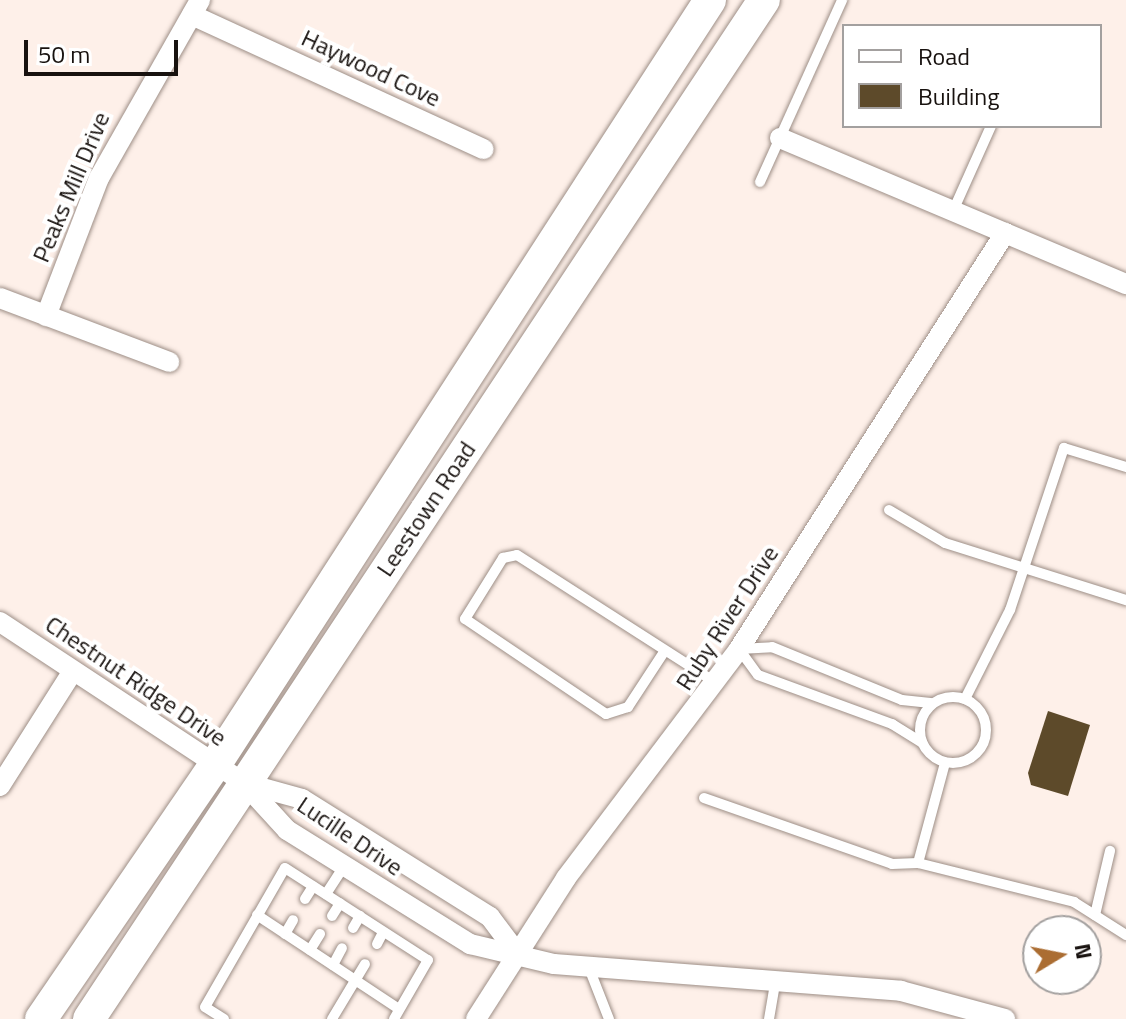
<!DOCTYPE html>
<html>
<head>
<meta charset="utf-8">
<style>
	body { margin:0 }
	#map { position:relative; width:1126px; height:1019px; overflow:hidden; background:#fef0e9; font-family:"Titillium Web",sans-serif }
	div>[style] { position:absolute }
	.building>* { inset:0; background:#5d4a2a }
	.roads { filter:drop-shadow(0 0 2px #9d8e86) drop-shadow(0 0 2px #9d8e86) }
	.service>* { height:10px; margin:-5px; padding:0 5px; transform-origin:5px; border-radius:5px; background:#fff }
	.service>.ring { margin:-5px; padding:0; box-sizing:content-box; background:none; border:10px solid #fff; border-radius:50% }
	.minor>* { height:20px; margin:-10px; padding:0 10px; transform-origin:10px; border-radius:10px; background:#fff }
	.primary>* { height:32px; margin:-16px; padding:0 16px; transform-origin:16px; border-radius:16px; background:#fff }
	span { translate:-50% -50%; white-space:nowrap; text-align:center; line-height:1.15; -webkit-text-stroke:8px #fff; paint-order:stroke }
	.street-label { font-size:24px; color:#18120f }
	.legend { position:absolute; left:842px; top:24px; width:260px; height:104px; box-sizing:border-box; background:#fff; border:2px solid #a3a09f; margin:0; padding:10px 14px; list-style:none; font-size:24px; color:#18120f }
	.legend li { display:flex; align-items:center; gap:16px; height:40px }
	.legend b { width:40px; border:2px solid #a3a09f }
	.north { position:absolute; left:1022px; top:915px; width:80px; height:80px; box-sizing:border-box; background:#fff; border:2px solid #a3a09f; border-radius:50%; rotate:80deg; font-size:22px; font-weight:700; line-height:32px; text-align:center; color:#18120f }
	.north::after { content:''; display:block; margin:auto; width:28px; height:36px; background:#ab6d32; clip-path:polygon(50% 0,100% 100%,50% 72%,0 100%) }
	.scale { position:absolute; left:24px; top:40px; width:154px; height:36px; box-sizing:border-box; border:4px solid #18120f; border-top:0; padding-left:10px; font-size:24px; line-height:28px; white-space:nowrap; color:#18120f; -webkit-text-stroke:6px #fff; paint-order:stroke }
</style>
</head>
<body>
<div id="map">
	<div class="building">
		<div style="clip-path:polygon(1048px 711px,1090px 725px,1068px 796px,1031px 785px,1028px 773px)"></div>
	</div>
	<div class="roads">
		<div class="service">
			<div style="left:760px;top:182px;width:200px;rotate:-65.7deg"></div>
			<div style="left:953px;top:211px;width:93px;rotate:-65.9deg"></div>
			<div style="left:889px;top:510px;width:65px;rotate:30.5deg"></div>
			<div style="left:945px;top:543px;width:190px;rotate:17.5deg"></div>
			<div style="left:739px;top:649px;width:32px;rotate:54deg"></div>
			<div style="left:758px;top:675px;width:143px;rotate:20.1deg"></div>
			<div style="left:892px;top:724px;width:36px;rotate:32deg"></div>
			<div style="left:739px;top:649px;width:33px;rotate:-3deg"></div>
			<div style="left:772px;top:647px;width:140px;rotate:22.2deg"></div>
			<div style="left:902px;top:700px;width:31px;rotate:6deg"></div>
			<div style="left:664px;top:652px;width:66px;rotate:123.2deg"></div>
			<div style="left:628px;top:707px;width:23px;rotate:162deg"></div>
			<div style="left:606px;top:714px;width:170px;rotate:-146deg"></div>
			<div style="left:465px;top:619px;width:72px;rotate:-58.1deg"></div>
			<div style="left:503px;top:558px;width:14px;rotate:-12deg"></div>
			<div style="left:517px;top:555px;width:237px;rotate:32.7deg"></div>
			<div class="ring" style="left:920px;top:697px;width:56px;height:56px"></div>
			<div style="left:965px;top:699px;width:100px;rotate:-63.2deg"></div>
			<div style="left:1010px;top:610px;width:171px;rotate:-71.6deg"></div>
			<div style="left:1064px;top:448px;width:65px;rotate:17deg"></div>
			<div style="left:704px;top:798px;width:199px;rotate:19.3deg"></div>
			<div style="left:892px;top:864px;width:26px;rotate:-2deg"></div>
			<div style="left:918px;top:863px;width:161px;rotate:14deg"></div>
			<div style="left:1074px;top:902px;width:62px;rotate:32.4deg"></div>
			<div style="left:918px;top:863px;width:104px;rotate:-74.9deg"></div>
			<div style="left:326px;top:894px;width:33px;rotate:-57deg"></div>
			<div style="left:305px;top:899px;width:15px;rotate:-58deg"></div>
			<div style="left:257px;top:915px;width:170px;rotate:33.5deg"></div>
			<div style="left:1095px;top:915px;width:66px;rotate:-76.8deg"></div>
			<div style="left:332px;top:916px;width:15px;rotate:-58deg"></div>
			<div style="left:353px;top:928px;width:14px;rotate:-60deg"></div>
			<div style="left:285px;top:934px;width:16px;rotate:-60deg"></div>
			<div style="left:377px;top:944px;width:13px;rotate:-63deg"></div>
			<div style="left:310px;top:950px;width:19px;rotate:-58deg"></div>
			<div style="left:333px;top:965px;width:19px;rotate:-62deg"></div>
			<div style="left:589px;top:968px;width:55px;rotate:68.6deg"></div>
			<div style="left:224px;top:1019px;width:22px;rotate:-148deg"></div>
			<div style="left:205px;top:1007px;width:160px;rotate:-60.1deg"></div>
			<div style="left:285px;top:868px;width:170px;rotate:32.8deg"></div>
			<div style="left:428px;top:960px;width:68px;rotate:120deg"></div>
			<div style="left:332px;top:1019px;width:64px;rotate:-59deg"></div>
			<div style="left:769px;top:1019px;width:42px;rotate:-80.3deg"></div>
		</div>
		<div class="minor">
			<div style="left:192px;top:15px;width:321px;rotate:24.7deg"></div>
			<div style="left:780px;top:138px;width:376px;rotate:22.9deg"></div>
			<div style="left:0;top:298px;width:181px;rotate:20.7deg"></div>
			<div style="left:46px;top:316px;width:148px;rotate:-69deg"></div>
			<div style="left:99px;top:178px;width:205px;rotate:-60.4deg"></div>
			<div style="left:0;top:622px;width:292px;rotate:33.4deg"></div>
			<div style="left:244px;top:783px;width:64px;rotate:47.5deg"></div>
			<div style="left:287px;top:830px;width:216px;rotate:31.9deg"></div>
			<div style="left:470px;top:944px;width:86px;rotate:13.4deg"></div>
			<div style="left:554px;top:964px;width:348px;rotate:4.4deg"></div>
			<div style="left:901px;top:991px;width:108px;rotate:15.1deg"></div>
			<div style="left:244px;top:783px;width:60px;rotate:15.4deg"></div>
			<div style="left:302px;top:799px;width:222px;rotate:32.1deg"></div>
			<div style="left:490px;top:917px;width:45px;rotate:53.1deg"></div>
			<div style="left:0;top:786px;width:136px;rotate:-57.6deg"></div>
			<div style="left:476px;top:1019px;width:167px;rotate:-57.4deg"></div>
			<div style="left:566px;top:878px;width:287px;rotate:-52.9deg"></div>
			<div style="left:739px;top:649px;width:494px;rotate:-57.4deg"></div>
		</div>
		<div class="primary">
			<div style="left:41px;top:1019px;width:308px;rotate:-55.6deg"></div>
			<div style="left:215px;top:765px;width:911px;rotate:-57.09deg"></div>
			<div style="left:89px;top:1019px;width:1222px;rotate:-56.48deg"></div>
		</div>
	</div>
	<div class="street-label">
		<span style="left:371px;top:68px;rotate:25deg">Haywood Cove</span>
		<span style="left:71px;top:187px;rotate:-67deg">Peaks Mill Drive</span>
		<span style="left:426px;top:509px;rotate:-56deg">Leestown Road</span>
		<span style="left:727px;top:618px;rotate:-57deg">Ruby River Drive</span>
		<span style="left:136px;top:681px;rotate:34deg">Chestnut Ridge Drive</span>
		<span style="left:350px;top:836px;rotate:34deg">Lucille Drive</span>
	</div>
	<ul class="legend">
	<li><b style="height:10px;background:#fff"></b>Road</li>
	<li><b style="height:22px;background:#5d4a2a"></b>Building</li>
	</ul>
	<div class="north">N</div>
	<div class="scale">50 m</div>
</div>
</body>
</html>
